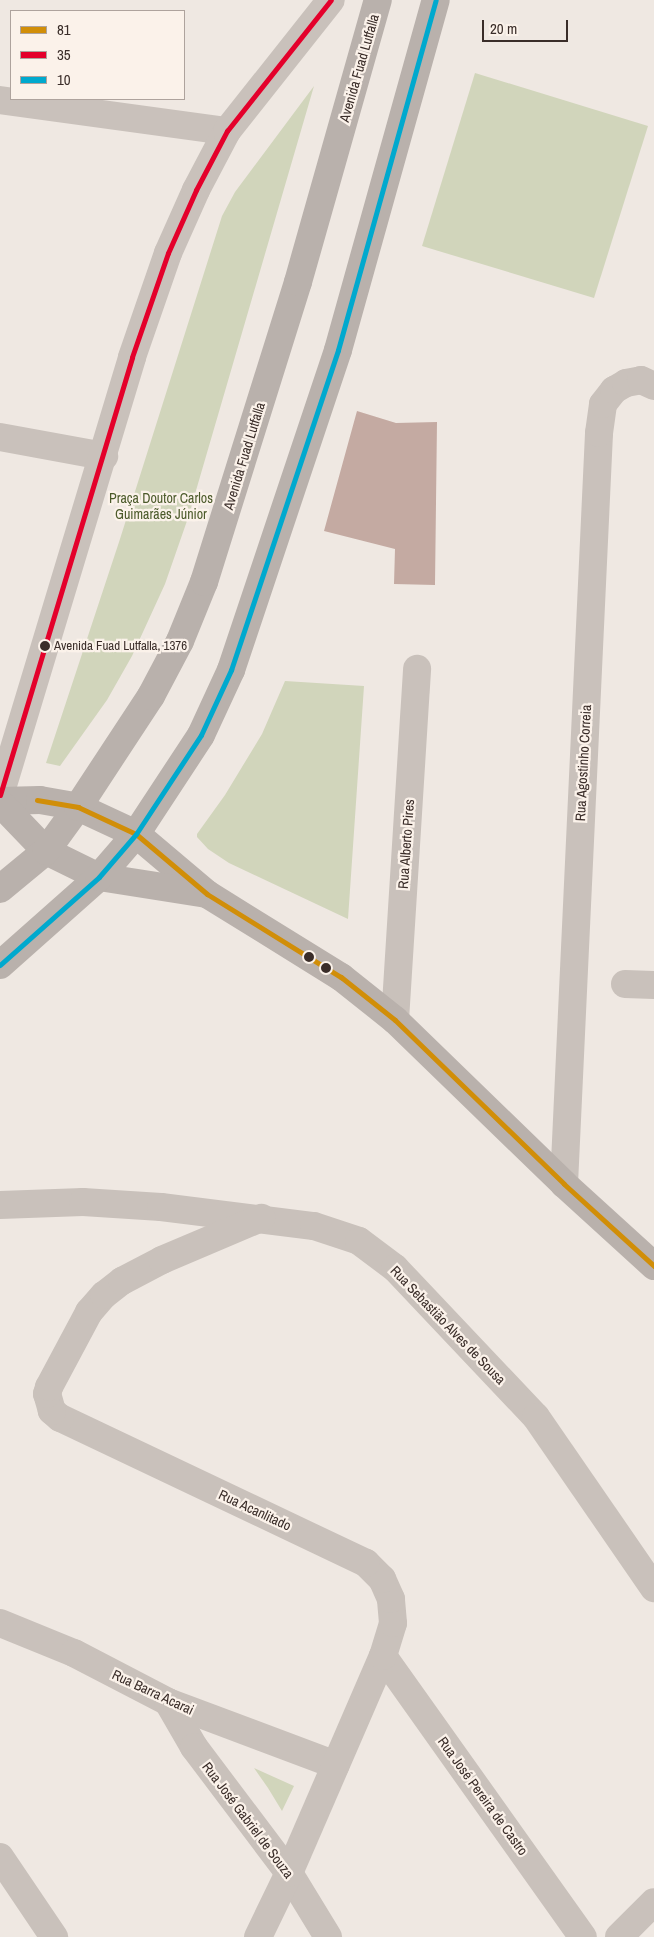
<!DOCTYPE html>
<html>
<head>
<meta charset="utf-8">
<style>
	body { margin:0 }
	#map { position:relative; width:654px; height:1937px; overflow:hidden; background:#efe8e2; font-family:"Archivo Narrow",sans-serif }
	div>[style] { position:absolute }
	.green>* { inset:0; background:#d1d5bb }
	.building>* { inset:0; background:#c4aaa2 }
	.street>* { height:28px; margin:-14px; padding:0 14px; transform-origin:14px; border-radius:14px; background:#c9c1bb }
	.secondary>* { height:28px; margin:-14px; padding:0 14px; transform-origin:14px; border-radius:14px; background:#b9b1ac }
	.bus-1>* { height:5px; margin:-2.5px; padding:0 2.5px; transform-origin:2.5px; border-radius:2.5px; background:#d18e08 }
	.bus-2>* { height:5px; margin:-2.5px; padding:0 2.5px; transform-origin:2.5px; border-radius:2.5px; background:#e4002b }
	.bus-3>* { height:5px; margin:-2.5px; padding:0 2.5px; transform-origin:2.5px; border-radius:2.5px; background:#00a9ce }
	.dots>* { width:14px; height:14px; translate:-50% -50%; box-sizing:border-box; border:2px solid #fbf2ea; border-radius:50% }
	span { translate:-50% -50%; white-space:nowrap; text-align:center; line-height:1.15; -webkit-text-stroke:4.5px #fbf2ea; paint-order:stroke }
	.bus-label { font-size:13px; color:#3a2d29 }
	.left { translate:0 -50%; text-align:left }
	.street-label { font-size:14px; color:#3a2d29 }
	.park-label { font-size:14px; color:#4b5a2a }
	.legend { position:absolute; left:10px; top:10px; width:175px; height:90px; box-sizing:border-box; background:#fbf2ea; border:1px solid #aea39d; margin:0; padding:6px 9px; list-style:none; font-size:15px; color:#3a2d29 }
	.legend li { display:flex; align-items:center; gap:10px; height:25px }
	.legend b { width:25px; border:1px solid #aea39d }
	.scale { position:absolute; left:482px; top:20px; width:86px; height:22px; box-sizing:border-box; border:2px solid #3a2d29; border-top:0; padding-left:6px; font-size:15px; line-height:18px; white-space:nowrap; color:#3a2d29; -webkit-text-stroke:4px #fbf2ea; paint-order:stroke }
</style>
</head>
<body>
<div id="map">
	<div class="green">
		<div style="clip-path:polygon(475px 73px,648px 126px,594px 298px,422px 246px)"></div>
		<div style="clip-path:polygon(314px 86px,188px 518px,165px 584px,132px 656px,107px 700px,60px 766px,46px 763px,120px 539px,222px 216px,235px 192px)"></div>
		<div style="clip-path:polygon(285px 681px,364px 686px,348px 919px,229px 863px,208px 849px,197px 837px,197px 834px,225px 795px,262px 734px)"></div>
		<div style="clip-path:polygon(254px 1768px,294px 1786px,282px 1811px,268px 1788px)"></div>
	</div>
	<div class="building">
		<div style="clip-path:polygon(357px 411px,396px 423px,437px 422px,435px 585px,394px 584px,395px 549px,324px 531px)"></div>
	</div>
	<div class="street">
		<div style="left:0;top:100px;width:229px;rotate:7.8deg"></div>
		<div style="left:0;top:437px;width:106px;rotate:10.4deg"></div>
		<div style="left:0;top:795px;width:457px;rotate:-73.2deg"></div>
		<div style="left:132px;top:357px;width:110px;rotate:-70.9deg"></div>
		<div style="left:168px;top:253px;width:69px;rotate:-66deg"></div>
		<div style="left:196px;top:190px;width:67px;rotate:-62.3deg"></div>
		<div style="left:227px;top:131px;width:167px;rotate:-51.6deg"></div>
		<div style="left:625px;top:984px;width:29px;rotate:2deg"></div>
		<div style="left:395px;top:1020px;width:352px;rotate:-86.4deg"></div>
		<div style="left:564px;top:1184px;width:752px;rotate:-87.33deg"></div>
		<div style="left:599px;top:433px;width:29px;rotate:-82deg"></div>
		<div style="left:603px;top:404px;width:18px;rotate:-52deg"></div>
		<div style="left:614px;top:390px;width:14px;rotate:-30deg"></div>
		<div style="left:626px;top:383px;width:15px;rotate:-11deg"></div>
		<div style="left:641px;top:380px;width:14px;rotate:25deg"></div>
		<div style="left:0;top:1205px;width:83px;rotate:-2.1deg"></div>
		<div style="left:83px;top:1202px;width:78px;rotate:3.7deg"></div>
		<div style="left:161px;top:1207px;width:154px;rotate:7.1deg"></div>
		<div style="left:314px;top:1226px;width:47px;rotate:18.4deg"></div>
		<div style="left:359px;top:1241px;width:45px;rotate:36.9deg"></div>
		<div style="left:395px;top:1268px;width:205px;rotate:46.6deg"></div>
		<div style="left:536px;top:1417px;width:208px;rotate:55.4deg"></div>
		<div style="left:0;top:1623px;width:80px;rotate:22.1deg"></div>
		<div style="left:74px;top:1653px;width:106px;rotate:27.5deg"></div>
		<div style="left:168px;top:1702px;width:179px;rotate:20.6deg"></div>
		<div style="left:383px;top:1656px;width:345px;rotate:54.6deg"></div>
		<div style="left:168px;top:1702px;width:52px;rotate:60deg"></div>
		<div style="left:194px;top:1747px;width:158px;rotate:53deg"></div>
		<div style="left:289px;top:1873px;width:75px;rotate:58.6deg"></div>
		<div style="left:0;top:1857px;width:97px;rotate:56deg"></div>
		<div style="left:258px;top:1937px;width:71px;rotate:-64.2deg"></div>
		<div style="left:289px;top:1873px;width:236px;rotate:-66.6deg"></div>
		<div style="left:383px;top:1656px;width:34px;rotate:-73deg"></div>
		<div style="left:393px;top:1623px;width:24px;rotate:-95deg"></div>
		<div style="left:391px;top:1599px;width:22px;rotate:-114deg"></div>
		<div style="left:382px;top:1579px;width:23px;rotate:-135deg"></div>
		<div style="left:366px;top:1563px;width:339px;rotate:-154.6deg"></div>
		<div style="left:60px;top:1418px;width:11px;rotate:-139deg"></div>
		<div style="left:52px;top:1411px;width:18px;rotate:-106deg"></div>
		<div style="left:47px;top:1394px;width:7px;rotate:-74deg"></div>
		<div style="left:49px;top:1387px;width:85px;rotate:-61.9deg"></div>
		<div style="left:89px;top:1312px;width:23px;rotate:-49deg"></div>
		<div style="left:104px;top:1295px;width:23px;rotate:-38deg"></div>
		<div style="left:122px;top:1281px;width:45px;rotate:-27.7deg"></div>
		<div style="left:162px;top:1260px;width:108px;rotate:-23deg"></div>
		<div style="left:619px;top:1937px;width:49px;rotate:-45deg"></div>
	</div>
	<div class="secondary">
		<div style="left:0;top:801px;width:40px;rotate:-1.4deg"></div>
		<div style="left:40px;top:800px;width:39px;rotate:10deg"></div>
		<div style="left:78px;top:807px;width:64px;rotate:25deg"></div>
		<div style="left:136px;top:834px;width:93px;rotate:40.2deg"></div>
		<div style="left:207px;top:894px;width:158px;rotate:31.8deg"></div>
		<div style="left:341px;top:977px;width:69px;rotate:38.5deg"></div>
		<div style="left:395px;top:1020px;width:235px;rotate:44.1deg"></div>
		<div style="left:564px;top:1184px;width:122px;rotate:42.3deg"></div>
		<div style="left:0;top:803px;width:66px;rotate:46.2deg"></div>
		<div style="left:46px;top:851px;width:59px;rotate:26.1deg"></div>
		<div style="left:99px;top:877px;width:109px;rotate:8.9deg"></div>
		<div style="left:0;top:889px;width:60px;rotate:-39.6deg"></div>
		<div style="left:46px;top:851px;width:54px;rotate:-54deg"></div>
		<div style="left:78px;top:807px;width:133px;rotate:-56.7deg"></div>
		<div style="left:151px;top:696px;width:62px;rotate:-62.2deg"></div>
		<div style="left:180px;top:641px;width:64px;rotate:-67.9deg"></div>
		<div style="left:204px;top:582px;width:314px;rotate:-72.6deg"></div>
		<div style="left:298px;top:282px;width:293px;rotate:-74.2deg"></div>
		<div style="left:0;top:965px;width:132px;rotate:-41.6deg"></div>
		<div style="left:99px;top:877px;width:57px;rotate:-49.3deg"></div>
		<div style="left:136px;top:834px;width:118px;rotate:-56.7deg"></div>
		<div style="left:201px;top:735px;width:72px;rotate:-65.2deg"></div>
		<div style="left:231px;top:670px;width:337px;rotate:-71.5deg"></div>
		<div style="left:338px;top:350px;width:363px;rotate:-74.4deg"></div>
	</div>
	<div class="bus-1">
		<div style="left:37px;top:800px;width:42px;rotate:9.7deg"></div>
		<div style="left:78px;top:807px;width:64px;rotate:25deg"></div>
		<div style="left:136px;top:834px;width:93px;rotate:40.2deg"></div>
		<div style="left:207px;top:894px;width:158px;rotate:31.8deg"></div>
		<div style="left:341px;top:977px;width:69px;rotate:38.5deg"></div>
		<div style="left:395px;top:1020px;width:235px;rotate:44.1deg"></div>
		<div style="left:564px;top:1184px;width:122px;rotate:42.3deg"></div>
	</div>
	<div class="bus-2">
		<div style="left:0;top:795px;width:457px;rotate:-73.2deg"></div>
		<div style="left:132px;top:357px;width:110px;rotate:-70.9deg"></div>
		<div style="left:168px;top:253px;width:69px;rotate:-66deg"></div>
		<div style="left:196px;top:190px;width:67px;rotate:-62.3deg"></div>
		<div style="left:227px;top:131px;width:167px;rotate:-51.6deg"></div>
	</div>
	<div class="bus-3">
		<div style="left:0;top:965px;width:132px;rotate:-41.6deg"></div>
		<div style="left:99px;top:877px;width:57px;rotate:-49.3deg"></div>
		<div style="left:136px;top:834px;width:118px;rotate:-56.7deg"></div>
		<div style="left:201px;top:735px;width:72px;rotate:-65.2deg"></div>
		<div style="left:231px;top:670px;width:337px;rotate:-71.5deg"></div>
		<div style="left:338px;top:350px;width:363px;rotate:-74.4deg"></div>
	</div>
	<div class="dots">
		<div style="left:45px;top:646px;background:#3a2d29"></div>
		<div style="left:309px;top:957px;background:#3a2d29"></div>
		<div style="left:326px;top:968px;background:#3a2d29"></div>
	</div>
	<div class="bus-label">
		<span class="left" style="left:54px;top:646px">Avenida Fuad Lutfalla, 1376</span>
	</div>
	<div class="street-label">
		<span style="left:359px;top:68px;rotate:-74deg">Avenida Fuad Lutfalla</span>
		<span style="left:244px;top:456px;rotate:-73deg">Avenida Fuad Lutfalla</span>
		<span style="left:583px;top:763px;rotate:-87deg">Rua Agostinho Correia</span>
		<span style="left:406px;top:844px;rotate:-86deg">Rua Alberto Pires</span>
		<span style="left:448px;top:1325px;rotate:46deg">Rua Sebastião Alves de Sousa</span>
		<span style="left:255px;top:1510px;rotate:25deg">Rua Acanlitado</span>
		<span style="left:153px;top:1692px;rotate:25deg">Rua Barra Acarai</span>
		<span style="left:483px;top:1796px;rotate:54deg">Rua José Pereira de Castro</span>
		<span style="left:248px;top:1820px;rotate:53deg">Rua José Gabriel de Souza</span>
	</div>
	<div class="park-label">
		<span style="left:161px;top:506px">Praça Doutor Carlos<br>Guimarães Júnior</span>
	</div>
	<ul class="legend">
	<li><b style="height:6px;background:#d18e08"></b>81</li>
	<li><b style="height:6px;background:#e4002b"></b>35</li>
	<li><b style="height:6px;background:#00a9ce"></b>10</li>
	</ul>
	<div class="scale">20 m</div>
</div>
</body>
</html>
